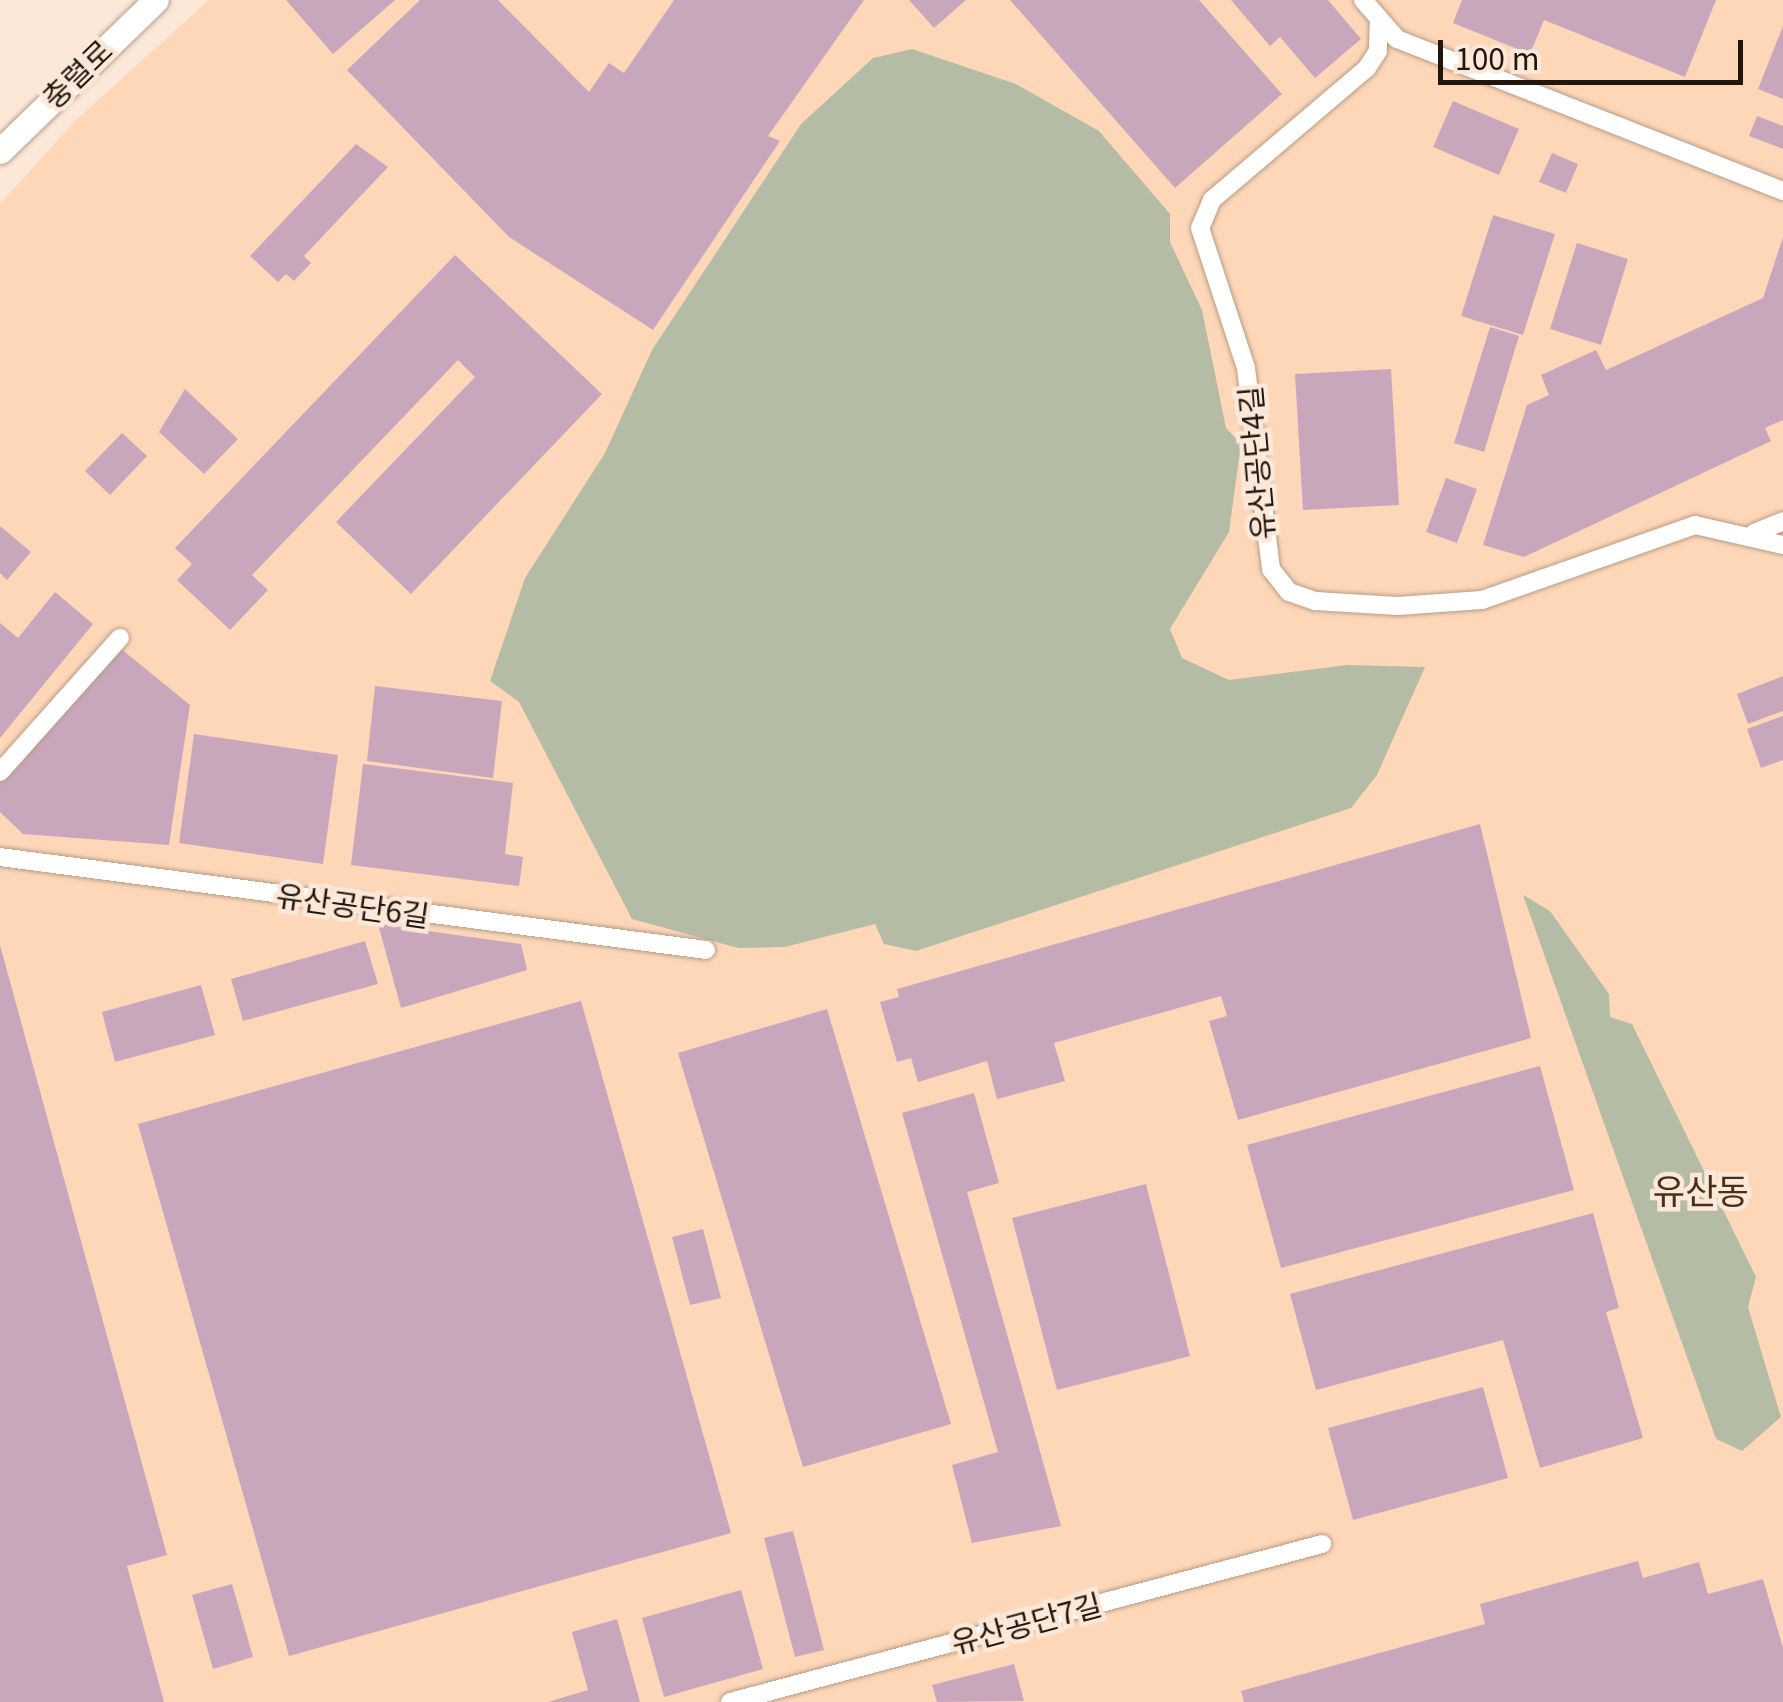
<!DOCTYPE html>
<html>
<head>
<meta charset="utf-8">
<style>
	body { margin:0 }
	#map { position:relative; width:1783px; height:1702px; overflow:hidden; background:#fbe8d9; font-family:Georgia,"Noto Sans KR",serif }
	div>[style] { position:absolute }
	.built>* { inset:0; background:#fed7b9 }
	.green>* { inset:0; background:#b5bca6 }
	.building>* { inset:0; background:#c8a7bd }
	.roads { filter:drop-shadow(0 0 2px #ba9c84) drop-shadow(0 0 2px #ba9c84) }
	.minor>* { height:18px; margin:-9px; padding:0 9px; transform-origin:9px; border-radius:9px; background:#fff }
	.secondary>* { height:25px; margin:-12.5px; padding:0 12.5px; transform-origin:12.5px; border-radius:12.5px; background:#fff }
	span { translate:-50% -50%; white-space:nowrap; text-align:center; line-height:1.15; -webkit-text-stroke:9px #fbe8d9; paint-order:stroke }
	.street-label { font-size:30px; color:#21160d }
	.quarter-label { font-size:35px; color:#49301a }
	.scale { position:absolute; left:1438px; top:40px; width:305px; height:45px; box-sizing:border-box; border:5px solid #21160d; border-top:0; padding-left:12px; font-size:30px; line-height:35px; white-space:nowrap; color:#21160d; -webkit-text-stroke:8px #fbe8d9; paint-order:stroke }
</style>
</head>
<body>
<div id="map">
	<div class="built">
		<div style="clip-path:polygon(209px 0,1783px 0,1783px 1702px,0 1702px,0 204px,75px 121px)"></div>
	</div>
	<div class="green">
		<div style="clip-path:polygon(912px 49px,1016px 84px,1099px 131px,1170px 214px,1170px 242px,1202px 310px,1226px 428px,1241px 444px,1229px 532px,1170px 629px,1182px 658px,1229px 680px,1347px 665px,1425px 667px,1377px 775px,1351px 808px,916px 951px,884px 944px,875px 924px,785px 947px,738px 948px,632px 919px,519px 702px,490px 681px,525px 578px,605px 453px,652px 350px,801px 124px,873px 58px)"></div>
		<div style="clip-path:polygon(1523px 895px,1550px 911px,1609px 994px,1610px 1017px,1632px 1024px,1756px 1277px,1748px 1307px,1781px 1417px,1742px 1451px,1716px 1439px)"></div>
	</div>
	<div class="building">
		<div style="clip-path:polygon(286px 0,395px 0,333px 54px)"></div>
		<div style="clip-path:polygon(420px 0,498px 0,589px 92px,609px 63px,624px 73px,674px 0,864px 0,768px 136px,780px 141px,653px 330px,509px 237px,347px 70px)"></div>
		<div style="clip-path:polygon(909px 0,966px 0,934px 28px)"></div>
		<div style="clip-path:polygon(1010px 0,1199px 0,1282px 94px,1175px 188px)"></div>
		<div style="clip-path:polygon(1231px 0,1328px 0,1361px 39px,1315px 78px,1280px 37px,1270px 46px)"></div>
		<div style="clip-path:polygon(1462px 0,1716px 0,1685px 77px,1544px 20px,1530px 54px,1453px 23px)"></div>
		<div style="clip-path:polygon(1783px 26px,1783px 99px,1758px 89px)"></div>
		<div style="clip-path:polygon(1453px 101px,1519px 129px,1499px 175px,1433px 147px)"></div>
		<div style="clip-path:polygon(1757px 116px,1783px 126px,1783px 149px,1749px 136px)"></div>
		<div style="clip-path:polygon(356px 144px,388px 167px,304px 256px,311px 263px,294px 281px,286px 274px,278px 282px,250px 256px)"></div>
		<div style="clip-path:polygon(1552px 153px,1578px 164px,1566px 193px,1539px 182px)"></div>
		<div style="clip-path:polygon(1493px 215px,1555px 234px,1523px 335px,1461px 316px)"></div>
		<div style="clip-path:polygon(1783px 237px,1783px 420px,1765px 428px,1771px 441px,1524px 557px,1483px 545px,1527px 405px,1549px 395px,1541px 375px,1596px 350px,1606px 370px,1763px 298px)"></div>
		<div style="clip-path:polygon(1577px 243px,1628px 259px,1601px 345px,1550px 329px)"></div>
		<div style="clip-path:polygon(455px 255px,602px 394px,411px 594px,336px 522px,475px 377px,458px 360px,252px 575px,268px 590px,230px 630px,177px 580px,192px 564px,175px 548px)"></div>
		<div style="clip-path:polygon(1490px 327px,1519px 336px,1484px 452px,1454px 443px)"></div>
		<div style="clip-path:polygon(1391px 369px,1399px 505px,1303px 510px,1295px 374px)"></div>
		<div style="clip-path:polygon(185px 389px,238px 439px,204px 474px,159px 432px)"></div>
		<div style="clip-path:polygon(122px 433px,147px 456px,110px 495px,85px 471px)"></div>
		<div style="clip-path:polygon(1446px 478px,1477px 489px,1457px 543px,1426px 532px)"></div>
		<div style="clip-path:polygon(0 526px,31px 552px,7px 580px,0 573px)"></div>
		<div style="clip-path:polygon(55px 592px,93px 624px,0 738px,0 623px,18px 638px)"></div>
		<div style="clip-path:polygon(115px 644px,190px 705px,169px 845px,23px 834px,0 812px,0 780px)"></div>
		<div style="clip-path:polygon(1783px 676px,1783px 711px,1748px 724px,1737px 694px)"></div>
		<div style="clip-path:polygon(375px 686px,502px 701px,493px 778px,367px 761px)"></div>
		<div style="clip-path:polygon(1783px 716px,1783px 760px,1761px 768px,1747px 729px)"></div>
		<div style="clip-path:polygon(194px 734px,338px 755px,323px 864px,179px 843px)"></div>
		<div style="clip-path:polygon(363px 764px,513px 783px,505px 854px,523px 857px,519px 886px,351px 865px)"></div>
		<div style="clip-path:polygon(1480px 824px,1531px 1038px,1238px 1120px,1209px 1021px,1227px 1016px,1221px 996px,1054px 1043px,1065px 1081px,997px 1099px,987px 1061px,918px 1082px,911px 1058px,897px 1062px,880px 1002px,899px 997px,897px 989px)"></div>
		<div style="clip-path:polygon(378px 924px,521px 944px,527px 970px,401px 1008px)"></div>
		<div style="clip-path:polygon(365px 941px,378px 984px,243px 1021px,231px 979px)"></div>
		<div style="clip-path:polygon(0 945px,167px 1555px,127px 1566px,164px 1702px,0 1702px)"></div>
		<div style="clip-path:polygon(201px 985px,215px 1035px,115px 1062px,102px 1012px)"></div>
		<div style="clip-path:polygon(581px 1001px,731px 1533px,289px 1656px,138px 1124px)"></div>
		<div style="clip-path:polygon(827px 1009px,951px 1424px,803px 1467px,678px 1053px)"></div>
		<div style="clip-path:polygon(1540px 1066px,1574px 1190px,1281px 1268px,1247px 1145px)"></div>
		<div style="clip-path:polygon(974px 1093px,999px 1183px,967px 1192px,1061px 1526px,972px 1543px,952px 1465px,998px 1452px,902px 1113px)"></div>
		<div style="clip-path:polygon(1146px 1184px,1190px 1356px,1057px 1390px,1012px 1218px)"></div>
		<div style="clip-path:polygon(1593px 1213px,1619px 1308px,1606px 1312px,1643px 1438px,1540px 1468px,1503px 1340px,1316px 1390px,1290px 1294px)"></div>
		<div style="clip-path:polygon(703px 1229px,721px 1298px,690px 1305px,672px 1237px)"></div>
		<div style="clip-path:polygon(1483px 1387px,1508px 1478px,1353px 1520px,1328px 1428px)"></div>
		<div style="clip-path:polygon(793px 1531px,824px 1650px,795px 1657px,764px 1538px)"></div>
		<div style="clip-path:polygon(1638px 1561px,1643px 1578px,1699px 1562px,1708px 1594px,1763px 1579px,1783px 1648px,1783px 1702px,1244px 1702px,1241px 1691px,1485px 1624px,1480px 1604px)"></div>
		<div style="clip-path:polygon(232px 1584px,253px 1657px,213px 1669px,192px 1595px)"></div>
		<div style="clip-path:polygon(741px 1590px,763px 1669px,664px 1697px,642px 1618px)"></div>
		<div style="clip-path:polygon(617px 1619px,640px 1702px,548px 1702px,588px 1690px,572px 1632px)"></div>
		<div style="clip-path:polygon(1014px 1664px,1024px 1701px,937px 1702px,932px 1685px)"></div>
	</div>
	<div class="roads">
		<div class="minor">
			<div style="left:1363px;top:0;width:52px;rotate:48.9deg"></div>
			<div style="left:1397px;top:39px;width:415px;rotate:21.5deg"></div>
			<div style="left:1379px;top:18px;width:33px;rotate:92deg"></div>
			<div style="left:1378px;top:51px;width:20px;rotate:123deg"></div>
			<div style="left:1367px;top:68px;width:204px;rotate:139.6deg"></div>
			<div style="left:1212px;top:200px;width:30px;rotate:113deg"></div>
			<div style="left:1200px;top:228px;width:147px;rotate:71.8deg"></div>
			<div style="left:1246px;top:368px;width:203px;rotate:82.9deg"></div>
			<div style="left:1271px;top:569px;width:29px;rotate:52deg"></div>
			<div style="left:1289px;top:592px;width:28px;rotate:19deg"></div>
			<div style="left:1315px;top:601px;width:83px;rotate:3.4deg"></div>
			<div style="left:1398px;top:606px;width:84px;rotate:-4.1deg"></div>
			<div style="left:1482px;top:600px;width:226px;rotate:-19.4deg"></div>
			<div style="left:1695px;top:525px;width:90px;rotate:12.8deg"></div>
			<div style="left:1754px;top:533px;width:31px;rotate:-22deg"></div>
			<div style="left:0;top:772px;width:180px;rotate:-48.2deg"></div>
			<div style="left:0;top:857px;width:712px;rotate:7.5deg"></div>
			<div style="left:730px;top:1702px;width:613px;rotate:-14.94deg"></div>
		</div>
		<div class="secondary">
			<div style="left:0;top:151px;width:217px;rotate:-44.1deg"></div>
		</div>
	</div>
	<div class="street-label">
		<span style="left:76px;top:73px;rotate:-44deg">충렬로</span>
		<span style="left:1255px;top:463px;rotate:-95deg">유산공단4길</span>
		<span style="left:353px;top:904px;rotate:8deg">유산공단6길</span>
		<span style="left:1026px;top:1622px;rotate:-15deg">유산공단7길</span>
	</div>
	<div class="quarter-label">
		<span style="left:1701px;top:1189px">유산동</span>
	</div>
	<div class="scale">100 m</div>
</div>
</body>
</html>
